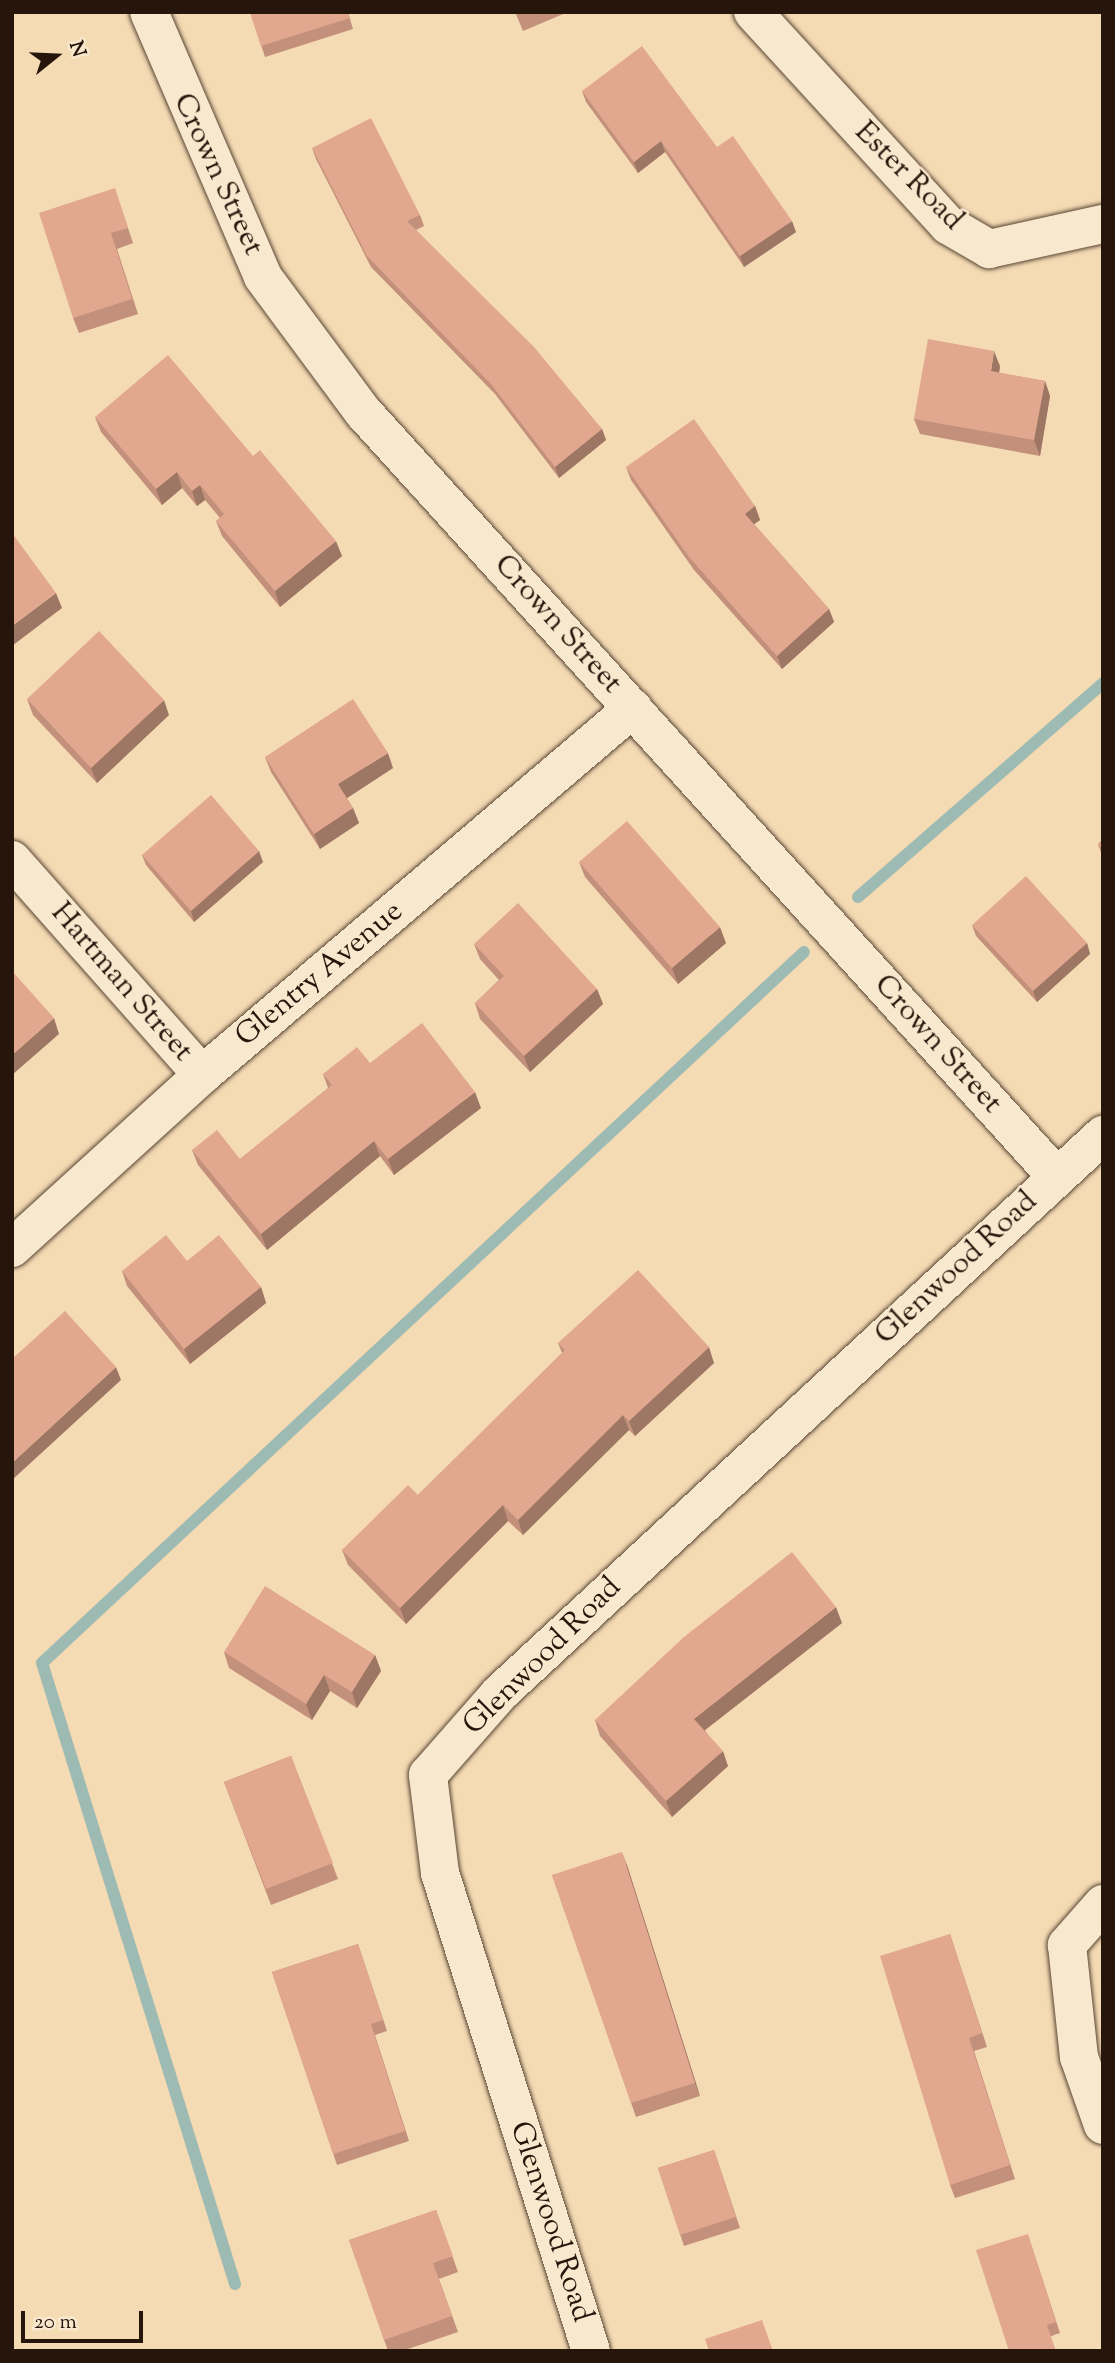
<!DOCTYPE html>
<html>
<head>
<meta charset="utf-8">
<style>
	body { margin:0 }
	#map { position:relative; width:1115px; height:2363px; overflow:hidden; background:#f5dbb4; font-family:"Sorts Mill Goudy",serif }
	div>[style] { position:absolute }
	.stream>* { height:12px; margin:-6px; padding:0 6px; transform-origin:6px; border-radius:6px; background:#9dbab3 }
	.roads { filter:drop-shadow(0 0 2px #594634) drop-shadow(0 0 2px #594634) }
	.minor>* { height:38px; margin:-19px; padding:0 19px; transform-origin:19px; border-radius:19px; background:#f8e8ce }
	.wall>* { inset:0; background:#c2907b }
	.shaded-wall>* { inset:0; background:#9e7664 }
	.building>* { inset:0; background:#e1a88f }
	span { translate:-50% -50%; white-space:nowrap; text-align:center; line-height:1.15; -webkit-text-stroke:5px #f8e8ce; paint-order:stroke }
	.street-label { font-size:30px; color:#25150a }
	.frame { position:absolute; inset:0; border:14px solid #25150a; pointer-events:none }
	.north { position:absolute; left:21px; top:21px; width:70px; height:70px; -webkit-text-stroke:5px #f8e8ce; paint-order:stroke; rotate:72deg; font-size:19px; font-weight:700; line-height:28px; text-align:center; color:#25150a }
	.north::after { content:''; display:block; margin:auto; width:24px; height:32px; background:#25150a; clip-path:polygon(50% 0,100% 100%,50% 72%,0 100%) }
	.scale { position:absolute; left:21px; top:2311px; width:122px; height:32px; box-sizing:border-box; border:4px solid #25150a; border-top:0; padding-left:9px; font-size:21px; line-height:24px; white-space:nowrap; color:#25150a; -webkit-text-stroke:5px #f8e8ce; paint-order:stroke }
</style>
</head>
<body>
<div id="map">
	<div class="stream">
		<div style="left:858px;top:897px;width:325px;rotate:-41.1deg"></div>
		<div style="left:235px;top:2284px;width:650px;rotate:-107.26deg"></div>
		<div style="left:42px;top:1663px;width:1042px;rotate:-43.02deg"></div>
	</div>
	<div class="roads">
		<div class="minor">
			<div style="left:149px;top:12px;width:288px;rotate:66.7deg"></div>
			<div style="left:263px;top:277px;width:168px;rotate:53.5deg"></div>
			<div style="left:363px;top:412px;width:1031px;rotate:47.79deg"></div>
			<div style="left:753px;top:12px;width:289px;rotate:47.5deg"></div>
			<div style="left:948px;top:225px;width:48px;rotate:30.3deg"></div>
			<div style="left:989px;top:249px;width:117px;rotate:-12.4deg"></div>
			<div style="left:12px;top:860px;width:287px;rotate:48.5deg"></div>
			<div style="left:12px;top:1248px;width:257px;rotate:-42.3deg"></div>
			<div style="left:202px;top:1075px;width:566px;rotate:-40.41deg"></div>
			<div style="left:1103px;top:1904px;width:55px;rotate:131.3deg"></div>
			<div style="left:1067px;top:1945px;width:113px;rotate:83.9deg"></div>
			<div style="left:1079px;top:2057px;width:72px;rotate:70.6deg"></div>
			<div style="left:591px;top:2351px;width:501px;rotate:-107.53deg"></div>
			<div style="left:440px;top:1873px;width:99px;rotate:-97deg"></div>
			<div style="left:428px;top:1775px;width:109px;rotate:-48.7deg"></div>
			<div style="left:500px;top:1693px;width:822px;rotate:-42.78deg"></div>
		</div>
	</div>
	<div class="wall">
		<div style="clip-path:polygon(250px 12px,348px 12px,353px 29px,265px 57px)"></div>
		<div style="clip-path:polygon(515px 12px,568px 12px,523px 31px)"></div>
		<div style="clip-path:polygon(582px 91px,717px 147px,796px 232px,744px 267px,665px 152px,638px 173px,586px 102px)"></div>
		<div style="clip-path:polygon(312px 148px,420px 215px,424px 226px,416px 230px,602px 429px,606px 440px,559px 478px,495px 394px,371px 267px,316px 159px)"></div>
		<div style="clip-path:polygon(120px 204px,133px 243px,117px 249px,138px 314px,79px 333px,73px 318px)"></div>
		<div style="clip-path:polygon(1000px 366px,999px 373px,1045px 381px,1050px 396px,1040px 456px,920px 434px,914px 419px)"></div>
		<div style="clip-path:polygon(95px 417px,342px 556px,280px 607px,222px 536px,216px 521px,220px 518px,205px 500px,197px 506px,182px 488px,162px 505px,101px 432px)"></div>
		<div style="clip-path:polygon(626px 467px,755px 506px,760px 520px,754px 524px,829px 609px,834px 622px,782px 669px,694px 570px,631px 480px)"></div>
		<div style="clip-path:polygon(27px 699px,169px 715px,97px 783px,33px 715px)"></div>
		<div style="clip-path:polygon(265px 757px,393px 768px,347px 798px,353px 808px,359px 823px,320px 849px,271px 772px)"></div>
		<div style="clip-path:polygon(1103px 839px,1103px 858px,1098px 844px)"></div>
		<div style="clip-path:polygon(142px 855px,263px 862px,194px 922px,146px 865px)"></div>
		<div style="clip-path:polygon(579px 862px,726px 943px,678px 984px,585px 877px)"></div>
		<div style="clip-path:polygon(972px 925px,1087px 943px,1090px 954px,1037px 1002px,976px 936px)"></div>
		<div style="clip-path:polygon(474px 944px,597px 989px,603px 1004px,530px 1072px,480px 1019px,475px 1003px,499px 980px,480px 959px)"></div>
		<div style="clip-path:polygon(370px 1063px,481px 1108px,394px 1175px,380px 1156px,267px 1250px,198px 1165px,192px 1150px,240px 1159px,328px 1088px,323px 1074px)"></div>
		<div style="clip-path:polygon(187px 1261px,261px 1287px,266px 1303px,190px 1364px,127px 1286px,122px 1271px)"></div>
		<div style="clip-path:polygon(558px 1343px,714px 1363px,635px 1436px,629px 1430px,523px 1535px,508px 1521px,406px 1624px,348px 1565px,342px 1550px,418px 1495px,562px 1353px)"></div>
		<div style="clip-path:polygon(842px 1623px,705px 1730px,728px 1766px,672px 1817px,600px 1736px,595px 1720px)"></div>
		<div style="clip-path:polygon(224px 1652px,375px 1655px,381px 1671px,357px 1708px,330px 1691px,312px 1720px,229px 1668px)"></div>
		<div style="clip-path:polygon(291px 1756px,338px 1879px,271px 1905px,224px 1782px)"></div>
		<div style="clip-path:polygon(627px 1865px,700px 2096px,636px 2117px,552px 1875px)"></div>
		<div style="clip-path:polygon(950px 1934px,987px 2047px,974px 2051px,1015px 2179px,955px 2198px,950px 2185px)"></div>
		<div style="clip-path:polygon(358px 1944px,387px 2031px,375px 2035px,409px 2141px,337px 2165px,272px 1972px)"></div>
		<div style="clip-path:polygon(714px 2150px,740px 2228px,684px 2246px,658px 2168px)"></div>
		<div style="clip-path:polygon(436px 2210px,458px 2272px,439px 2279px,458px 2332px,402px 2351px,388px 2351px,349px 2240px)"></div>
		<div style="clip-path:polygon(1031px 2244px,1060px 2333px,1009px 2351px)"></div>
	</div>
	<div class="shaded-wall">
		<div style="clip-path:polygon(661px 141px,665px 152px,638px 173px,634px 162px)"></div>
		<div style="clip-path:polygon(792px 221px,796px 232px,744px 267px,740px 256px)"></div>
		<div style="clip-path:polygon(994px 351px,1000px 366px,997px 387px,991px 371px)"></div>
		<div style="clip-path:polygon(1045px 381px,1050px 396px,1040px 456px,1034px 440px)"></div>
		<div style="clip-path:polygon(602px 429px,606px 440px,559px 478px,555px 467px)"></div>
		<div style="clip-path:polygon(177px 472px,182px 488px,162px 505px,156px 489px)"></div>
		<div style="clip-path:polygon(200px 485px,205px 500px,197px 506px,192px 491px)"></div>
		<div style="clip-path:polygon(755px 506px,760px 520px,750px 527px,745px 514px)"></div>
		<div style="clip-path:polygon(336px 541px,342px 556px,280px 607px,275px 591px)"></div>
		<div style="clip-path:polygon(56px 593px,62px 608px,12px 646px,12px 626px)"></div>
		<div style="clip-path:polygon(829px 609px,834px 622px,782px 669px,777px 656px)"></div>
		<div style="clip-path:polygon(164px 700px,169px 715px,97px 783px,91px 768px)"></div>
		<div style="clip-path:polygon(388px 753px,393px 768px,344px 800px,338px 784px)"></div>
		<div style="clip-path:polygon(353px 808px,359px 823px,320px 849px,314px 834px)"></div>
		<div style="clip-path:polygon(259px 851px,263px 862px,194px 922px,191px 911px)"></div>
		<div style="clip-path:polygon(720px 927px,726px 943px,678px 984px,672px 968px)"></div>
		<div style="clip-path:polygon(1087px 943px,1090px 954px,1037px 1002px,1033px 991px)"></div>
		<div style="clip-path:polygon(597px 989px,603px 1004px,530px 1072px,524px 1056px)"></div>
		<div style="clip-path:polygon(54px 1018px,59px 1034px,12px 1075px,12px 1055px)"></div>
		<div style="clip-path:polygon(475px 1092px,481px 1108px,394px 1175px,388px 1159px)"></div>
		<div style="clip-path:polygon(374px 1141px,380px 1156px,267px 1250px,261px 1234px)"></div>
		<div style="clip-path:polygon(261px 1287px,266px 1303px,190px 1364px,184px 1349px)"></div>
		<div style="clip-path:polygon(709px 1347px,714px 1363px,635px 1436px,629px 1421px)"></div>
		<div style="clip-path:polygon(116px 1367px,121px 1380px,12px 1480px,12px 1463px)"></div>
		<div style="clip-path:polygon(623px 1415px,629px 1430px,523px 1535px,518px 1520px)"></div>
		<div style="clip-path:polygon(503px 1505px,508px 1521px,406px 1624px,400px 1608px)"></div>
		<div style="clip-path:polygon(836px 1607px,842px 1623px,700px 1734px,694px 1719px)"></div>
		<div style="clip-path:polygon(375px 1655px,381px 1671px,357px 1708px,352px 1692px)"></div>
		<div style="clip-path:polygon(324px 1675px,330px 1691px,312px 1720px,306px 1704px)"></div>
		<div style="clip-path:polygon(723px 1751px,728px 1766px,672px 1817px,666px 1801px)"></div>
		<div style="clip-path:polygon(622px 1852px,627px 1865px,700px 2096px,695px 2083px)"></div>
	</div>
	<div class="building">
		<div style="clip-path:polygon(250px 12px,348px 12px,350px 18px,261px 46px)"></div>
		<div style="clip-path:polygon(642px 46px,717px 147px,733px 136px,792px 221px,740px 256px,661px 141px,634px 162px,582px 91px)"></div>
		<div style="clip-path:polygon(371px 118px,420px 215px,407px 221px,534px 347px,602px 429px,555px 467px,491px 384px,367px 256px,312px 148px)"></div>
		<div style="clip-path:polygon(115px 188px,128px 228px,111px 233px,132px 299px,73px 318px,39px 213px)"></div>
		<div style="clip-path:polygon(928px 339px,994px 351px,991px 371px,1045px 381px,1034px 440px,914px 419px)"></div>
		<div style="clip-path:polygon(168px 355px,253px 456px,260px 450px,336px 541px,275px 591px,216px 521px,224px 514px,200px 485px,192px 491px,177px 472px,156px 489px,95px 417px)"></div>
		<div style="clip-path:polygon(694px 419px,755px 506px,745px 514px,829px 609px,777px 656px,689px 557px,626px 467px)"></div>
		<div style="clip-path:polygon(12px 533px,56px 593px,12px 626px)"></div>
		<div style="clip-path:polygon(99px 631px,164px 700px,91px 768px,27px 699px)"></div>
		<div style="clip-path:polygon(353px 699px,388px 753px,338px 784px,353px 808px,314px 834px,265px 757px)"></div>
		<div style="clip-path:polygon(211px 795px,259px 851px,191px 911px,142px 855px)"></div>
		<div style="clip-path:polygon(627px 821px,720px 927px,672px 968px,579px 862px)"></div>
		<div style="clip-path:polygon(1103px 839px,1103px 850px,1098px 844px)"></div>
		<div style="clip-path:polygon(1026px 876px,1087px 943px,1033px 991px,972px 925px)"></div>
		<div style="clip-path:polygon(518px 903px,597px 989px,524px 1056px,475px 1003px,504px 976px,474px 944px)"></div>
		<div style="clip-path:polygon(12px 971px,54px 1018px,12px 1055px)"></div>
		<div style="clip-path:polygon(422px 1023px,475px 1092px,388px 1159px,374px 1141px,261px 1234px,192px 1150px,217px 1130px,240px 1159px,332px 1085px,323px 1074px,357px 1047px,370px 1063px)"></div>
		<div style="clip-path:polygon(166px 1235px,187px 1261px,219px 1235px,261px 1287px,184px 1349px,122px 1271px)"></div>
		<div style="clip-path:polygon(638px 1270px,709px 1347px,629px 1421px,623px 1415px,518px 1520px,503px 1505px,400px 1608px,342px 1550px,408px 1485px,418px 1495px,565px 1350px,558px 1343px)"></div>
		<div style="clip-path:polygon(65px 1311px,116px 1367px,12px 1463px,12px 1359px)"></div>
		<div style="clip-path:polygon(792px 1552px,836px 1607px,694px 1719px,723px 1751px,666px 1801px,595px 1720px,684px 1637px)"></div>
		<div style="clip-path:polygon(265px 1586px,375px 1655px,352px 1692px,324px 1675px,306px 1704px,224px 1652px)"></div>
		<div style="clip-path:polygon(291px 1756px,333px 1863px,266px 1889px,224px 1782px)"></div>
		<div style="clip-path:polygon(622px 1852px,695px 2083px,631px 2103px,552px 1875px)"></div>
		<div style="clip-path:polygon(950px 1934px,982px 2033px,969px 2038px,1010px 2165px,950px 2185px,880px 1956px)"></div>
		<div style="clip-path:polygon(358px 1944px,383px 2020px,371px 2024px,405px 2131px,333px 2154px,272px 1972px)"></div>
		<div style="clip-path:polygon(714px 2150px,736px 2217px,680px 2235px,658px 2168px)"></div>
		<div style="clip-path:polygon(436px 2210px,453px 2256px,433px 2263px,452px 2316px,384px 2340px,349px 2240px)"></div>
		<div style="clip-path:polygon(1028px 2234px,1056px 2322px,1047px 2325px,1056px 2351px,1009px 2351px,976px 2250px)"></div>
		<div style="clip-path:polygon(762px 2320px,773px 2351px,709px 2351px,705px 2339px)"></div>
	</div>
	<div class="street-label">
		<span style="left:217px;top:175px;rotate:65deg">Crown Street</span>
		<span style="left:908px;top:177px;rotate:45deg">Ester Road</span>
		<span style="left:557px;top:625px;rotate:48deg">Crown Street</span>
		<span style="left:320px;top:975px;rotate:-40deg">Glentry Avenue</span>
		<span style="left:121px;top:983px;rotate:49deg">Hartman Street</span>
		<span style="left:937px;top:1045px;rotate:48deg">Crown Street</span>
		<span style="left:957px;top:1269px;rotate:-43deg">Glenwood Road</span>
		<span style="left:543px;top:1657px;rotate:-45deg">Glenwood Road</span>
		<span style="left:550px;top:2222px;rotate:72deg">Glenwood Road</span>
	</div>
	<div class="frame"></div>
	<div class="north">N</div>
	<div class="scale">20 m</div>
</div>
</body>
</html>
